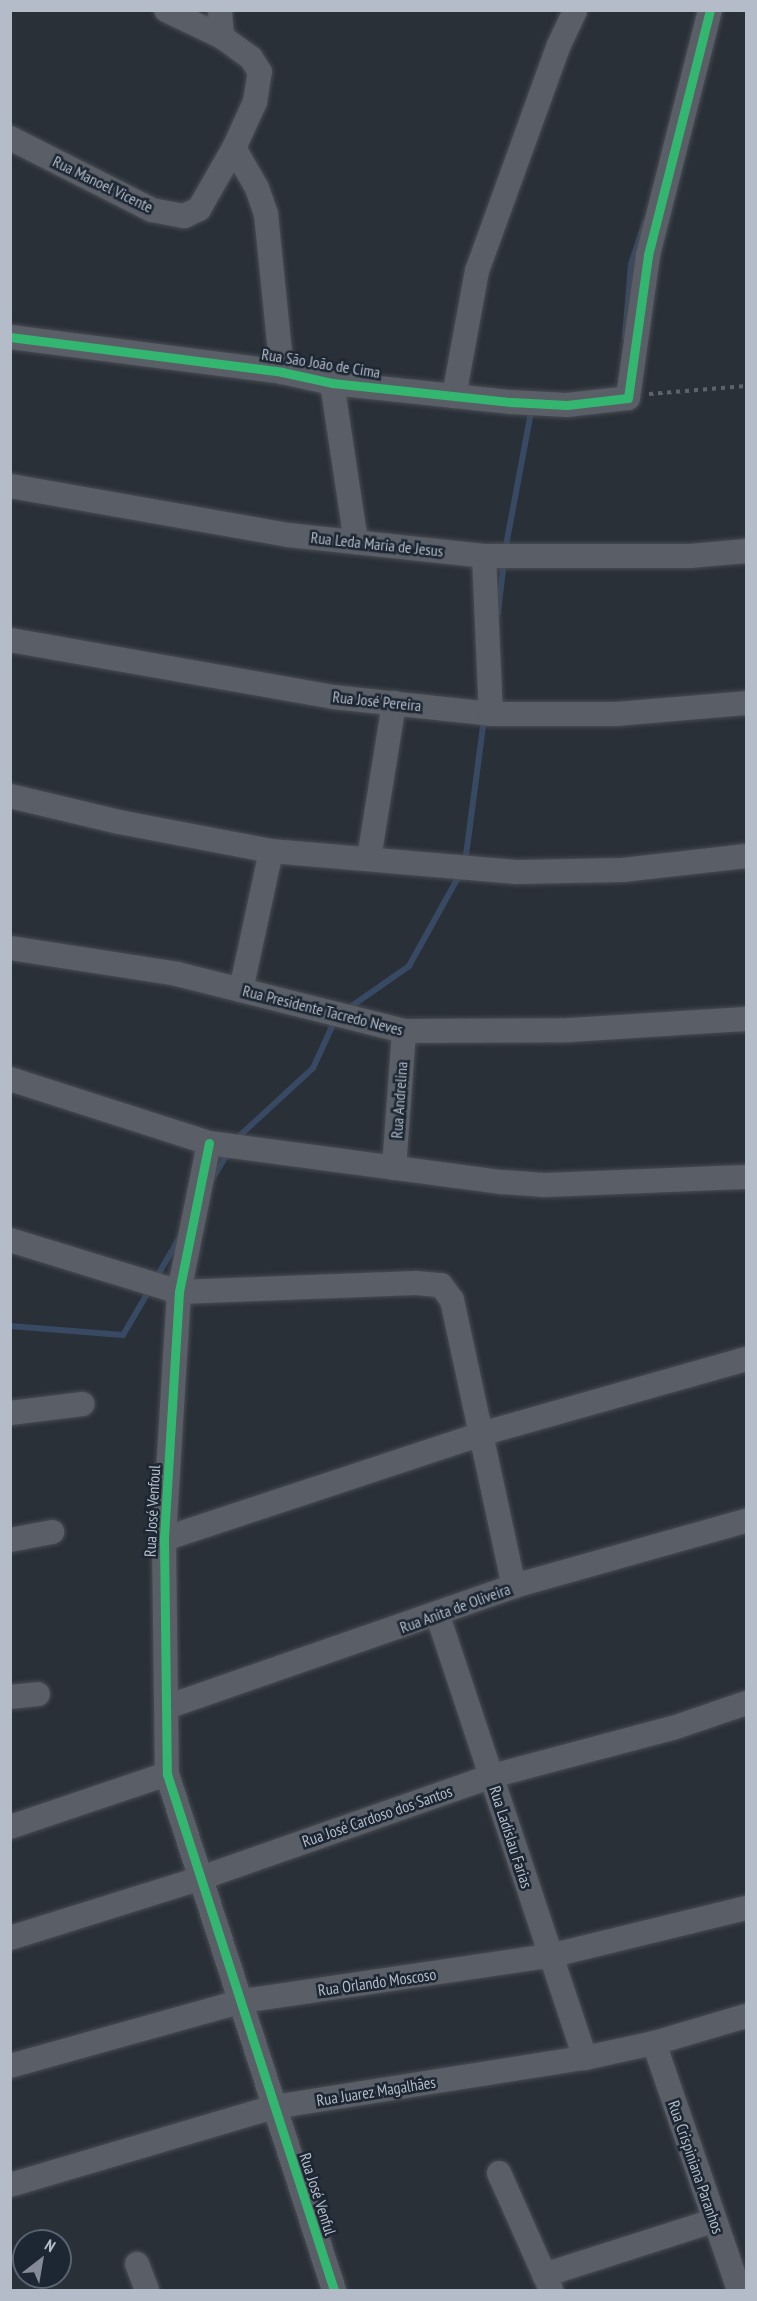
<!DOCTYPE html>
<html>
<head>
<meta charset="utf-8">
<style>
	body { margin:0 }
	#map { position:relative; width:757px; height:2301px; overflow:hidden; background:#2a3038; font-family:"PT Sans Narrow",sans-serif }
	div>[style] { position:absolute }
	.stream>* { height:6px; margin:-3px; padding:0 3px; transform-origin:3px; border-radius:3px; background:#384963 }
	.path>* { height:4px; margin-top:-2px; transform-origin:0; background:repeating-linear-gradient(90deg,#5d636a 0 4.5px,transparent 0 9px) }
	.roads { filter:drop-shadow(0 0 2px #484c53) drop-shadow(0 0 2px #484c53) }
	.street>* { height:24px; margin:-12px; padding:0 12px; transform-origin:12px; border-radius:12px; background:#5a5e66 }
	.cycleway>* { height:9px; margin:-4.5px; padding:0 4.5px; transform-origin:4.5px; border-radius:4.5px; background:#33b770 }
	span { translate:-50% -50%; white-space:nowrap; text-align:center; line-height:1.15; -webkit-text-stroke:5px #1d2633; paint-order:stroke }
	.street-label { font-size:16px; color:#b4bcc9 }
	.frame { position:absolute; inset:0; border:12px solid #b4bcc9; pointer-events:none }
	.north { position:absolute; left:12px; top:2229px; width:60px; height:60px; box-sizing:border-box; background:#1d2633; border:2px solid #59626f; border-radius:50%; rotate:31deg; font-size:16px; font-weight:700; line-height:24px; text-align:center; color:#b4bcc9 }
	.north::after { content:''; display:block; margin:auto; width:21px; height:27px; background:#848b96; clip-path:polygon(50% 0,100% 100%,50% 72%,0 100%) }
</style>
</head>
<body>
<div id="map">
	<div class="stream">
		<div style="left:625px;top:338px;width:74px;rotate:-85.4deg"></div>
		<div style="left:631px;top:264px;width:44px;rotate:-71.6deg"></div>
		<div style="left:505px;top:551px;width:147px;rotate:-79.4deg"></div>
		<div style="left:498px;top:613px;width:52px;rotate:-83.4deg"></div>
		<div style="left:465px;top:863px;width:146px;rotate:-82.5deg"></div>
		<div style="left:346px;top:1010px;width:77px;rotate:-34.9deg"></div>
		<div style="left:409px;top:966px;width:107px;rotate:-61deg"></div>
		<div style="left:235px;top:1140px;width:106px;rotate:-42.7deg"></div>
		<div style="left:313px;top:1068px;width:55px;rotate:-65.3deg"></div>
		<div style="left:211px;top:1181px;width:35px;rotate:-59deg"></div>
		<div style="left:155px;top:1280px;width:52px;rotate:-60deg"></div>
		<div style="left:10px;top:1326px;width:113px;rotate:4.6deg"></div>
		<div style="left:123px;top:1335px;width:53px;rotate:-59.6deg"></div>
	</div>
	<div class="path">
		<div style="left:649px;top:394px;width:97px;rotate:-4.7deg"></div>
	</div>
	<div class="roads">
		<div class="street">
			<div style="left:220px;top:10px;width:27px;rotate:86deg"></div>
			<div style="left:10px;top:138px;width:159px;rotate:26.9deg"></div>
			<div style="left:152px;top:210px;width:33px;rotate:11deg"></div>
			<div style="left:184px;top:216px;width:17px;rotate:-25deg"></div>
			<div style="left:199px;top:209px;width:70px;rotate:-60.2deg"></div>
			<div style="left:234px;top:148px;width:51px;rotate:-65.5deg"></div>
			<div style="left:255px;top:102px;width:30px;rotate:-81deg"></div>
			<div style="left:260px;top:72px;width:17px;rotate:-123deg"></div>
			<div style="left:251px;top:58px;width:36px;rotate:-144deg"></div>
			<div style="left:222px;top:37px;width:62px;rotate:-154.3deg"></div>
			<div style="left:234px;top:148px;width:46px;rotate:60.1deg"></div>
			<div style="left:257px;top:188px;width:28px;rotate:71deg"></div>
			<div style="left:266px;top:214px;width:159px;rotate:84.2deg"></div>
			<div style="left:10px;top:337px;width:274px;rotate:7.3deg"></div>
			<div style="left:282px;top:372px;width:51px;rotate:12.4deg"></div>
			<div style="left:332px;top:383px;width:180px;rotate:6.1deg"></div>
			<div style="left:511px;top:402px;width:56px;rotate:3.1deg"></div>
			<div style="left:567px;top:405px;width:61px;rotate:-6.5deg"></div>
			<div style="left:628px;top:398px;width:144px;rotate:-82deg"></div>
			<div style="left:648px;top:255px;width:253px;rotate:-75.8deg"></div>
			<div style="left:332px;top:383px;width:161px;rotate:81.4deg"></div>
			<div style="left:454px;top:396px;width:127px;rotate:-79.6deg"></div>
			<div style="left:477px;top:271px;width:240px;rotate:-70.1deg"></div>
			<div style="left:559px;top:45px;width:38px;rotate:-65deg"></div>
			<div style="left:10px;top:486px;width:282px;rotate:10deg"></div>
			<div style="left:288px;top:535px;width:197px;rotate:6.1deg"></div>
			<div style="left:484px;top:556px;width:206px"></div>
			<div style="left:690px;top:556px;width:56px;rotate:-5.1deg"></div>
			<div style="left:484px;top:556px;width:158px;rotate:87.5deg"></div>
			<div style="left:10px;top:640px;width:328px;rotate:10deg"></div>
			<div style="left:333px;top:697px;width:159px;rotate:6.1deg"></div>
			<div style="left:491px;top:714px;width:125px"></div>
			<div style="left:616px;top:714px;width:130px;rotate:-4.8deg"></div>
			<div style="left:10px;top:796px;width:112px;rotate:13.4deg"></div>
			<div style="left:119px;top:822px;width:155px;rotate:10.8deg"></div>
			<div style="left:271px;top:851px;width:246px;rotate:4.9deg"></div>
			<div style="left:516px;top:872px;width:107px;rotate:-1.1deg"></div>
			<div style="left:623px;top:870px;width:124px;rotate:-6.5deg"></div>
			<div style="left:369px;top:858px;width:157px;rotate:-80.8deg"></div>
			<div style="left:10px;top:948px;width:169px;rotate:8.8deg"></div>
			<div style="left:177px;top:974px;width:234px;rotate:14.1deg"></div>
			<div style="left:404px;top:1031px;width:166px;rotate:-0.3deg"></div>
			<div style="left:570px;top:1030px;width:176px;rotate:-3.6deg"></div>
			<div style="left:241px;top:990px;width:142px;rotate:-77.8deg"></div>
			<div style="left:10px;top:1079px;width:209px;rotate:17.8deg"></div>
			<div style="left:209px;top:1143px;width:297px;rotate:7.6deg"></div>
			<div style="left:503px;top:1182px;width:42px;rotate:4.1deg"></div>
			<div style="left:545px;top:1185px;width:201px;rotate:-2.3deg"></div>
			<div style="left:209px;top:1143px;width:152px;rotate:101.4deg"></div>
			<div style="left:179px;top:1292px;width:247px;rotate:93.5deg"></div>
			<div style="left:164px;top:1539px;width:235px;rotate:89.3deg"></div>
			<div style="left:167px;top:1774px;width:542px;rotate:72.07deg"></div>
			<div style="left:394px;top:1168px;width:137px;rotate:-85.8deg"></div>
			<div style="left:10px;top:1240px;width:177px;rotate:17.1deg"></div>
			<div style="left:179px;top:1292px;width:237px;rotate:-2.2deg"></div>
			<div style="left:416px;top:1283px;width:25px;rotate:5deg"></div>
			<div style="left:441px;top:1285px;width:19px;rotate:54deg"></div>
			<div style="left:452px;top:1300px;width:293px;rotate:77.8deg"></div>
			<div style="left:10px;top:1413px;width:73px;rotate:-7.1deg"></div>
			<div style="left:164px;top:1539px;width:334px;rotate:-18.3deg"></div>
			<div style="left:481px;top:1434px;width:275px;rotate:-15.8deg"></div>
			<div style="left:10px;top:1540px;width:43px;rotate:-10.8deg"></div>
			<div style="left:438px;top:1616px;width:466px;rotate:71.6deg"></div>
			<div style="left:10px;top:1697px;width:28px;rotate:-6deg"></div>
			<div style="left:167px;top:1707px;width:367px;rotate:-19.2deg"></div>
			<div style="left:514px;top:1586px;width:241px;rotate:-15.7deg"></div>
			<div style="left:10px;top:1827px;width:166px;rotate:-18.7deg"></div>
			<div style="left:10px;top:1938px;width:197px;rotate:-17.4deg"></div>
			<div style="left:198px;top:1879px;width:312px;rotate:-19.3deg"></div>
			<div style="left:492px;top:1776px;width:187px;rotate:-14.9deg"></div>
			<div style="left:673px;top:1728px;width:77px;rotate:-18.9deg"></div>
			<div style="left:654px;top:2043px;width:261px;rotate:71deg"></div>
			<div style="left:10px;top:2066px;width:242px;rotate:-15.6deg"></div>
			<div style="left:243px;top:2001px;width:309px;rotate:-8.4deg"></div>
			<div style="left:549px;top:1956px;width:203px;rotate:-13.7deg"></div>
			<div style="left:499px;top:2173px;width:128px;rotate:66deg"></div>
			<div style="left:10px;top:2185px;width:275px;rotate:-16.5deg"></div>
			<div style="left:274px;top:2107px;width:315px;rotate:-9deg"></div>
			<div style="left:585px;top:2058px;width:71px;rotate:-12.3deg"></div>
			<div style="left:654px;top:2043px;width:96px;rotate:-16.4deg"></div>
			<div style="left:137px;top:2264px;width:28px;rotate:69deg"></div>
			<div style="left:544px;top:2275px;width:177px;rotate:-17.7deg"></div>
		</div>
	</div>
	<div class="cycleway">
		<div style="left:10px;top:337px;width:274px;rotate:7.3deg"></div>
		<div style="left:282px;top:372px;width:51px;rotate:12.4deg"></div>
		<div style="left:332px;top:383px;width:180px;rotate:6.1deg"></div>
		<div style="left:511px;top:402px;width:56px;rotate:3.1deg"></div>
		<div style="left:567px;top:405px;width:61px;rotate:-6.5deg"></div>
		<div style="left:628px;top:398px;width:144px;rotate:-82deg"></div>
		<div style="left:648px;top:255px;width:253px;rotate:-75.8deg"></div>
		<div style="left:209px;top:1143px;width:152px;rotate:101.4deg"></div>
		<div style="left:179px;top:1292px;width:247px;rotate:93.5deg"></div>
		<div style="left:164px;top:1539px;width:235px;rotate:89.3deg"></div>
		<div style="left:167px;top:1774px;width:542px;rotate:72.07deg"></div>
	</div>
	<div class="street-label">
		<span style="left:103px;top:184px;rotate:26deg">Rua Manoel Vicente</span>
		<span style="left:321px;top:363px;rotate:9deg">Rua São João de Cima</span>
		<span style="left:377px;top:544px;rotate:6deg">Rua Leda Maria de Jesus</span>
		<span style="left:377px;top:701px;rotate:6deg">Rua José Pereira</span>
		<span style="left:323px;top:1010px;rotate:14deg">Rua Presidente Tacredo Neves</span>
		<span style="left:399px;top:1100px;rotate:-86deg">Rua Andrelina</span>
		<span style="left:152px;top:1511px;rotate:-87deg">Rua José Venfoul</span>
		<span style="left:455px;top:1608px;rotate:-20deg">Rua Anita de Oliveira</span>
		<span style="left:377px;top:1816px;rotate:-19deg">Rua José Cardoso dos Santos</span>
		<span style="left:511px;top:1837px;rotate:72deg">Rua Ladislau Farias</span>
		<span style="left:377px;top:1982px;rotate:-8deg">Rua Orlando Moscoso</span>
		<span style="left:376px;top:2091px;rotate:-9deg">Rua Juarez Magalhães</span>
		<span style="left:696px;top:2167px;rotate:71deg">Rua Crispiniana Paranhos</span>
		<span style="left:318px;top:2194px;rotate:72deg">Rua José Venful</span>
	</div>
	<div class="frame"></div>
	<div class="north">N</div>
</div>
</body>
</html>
